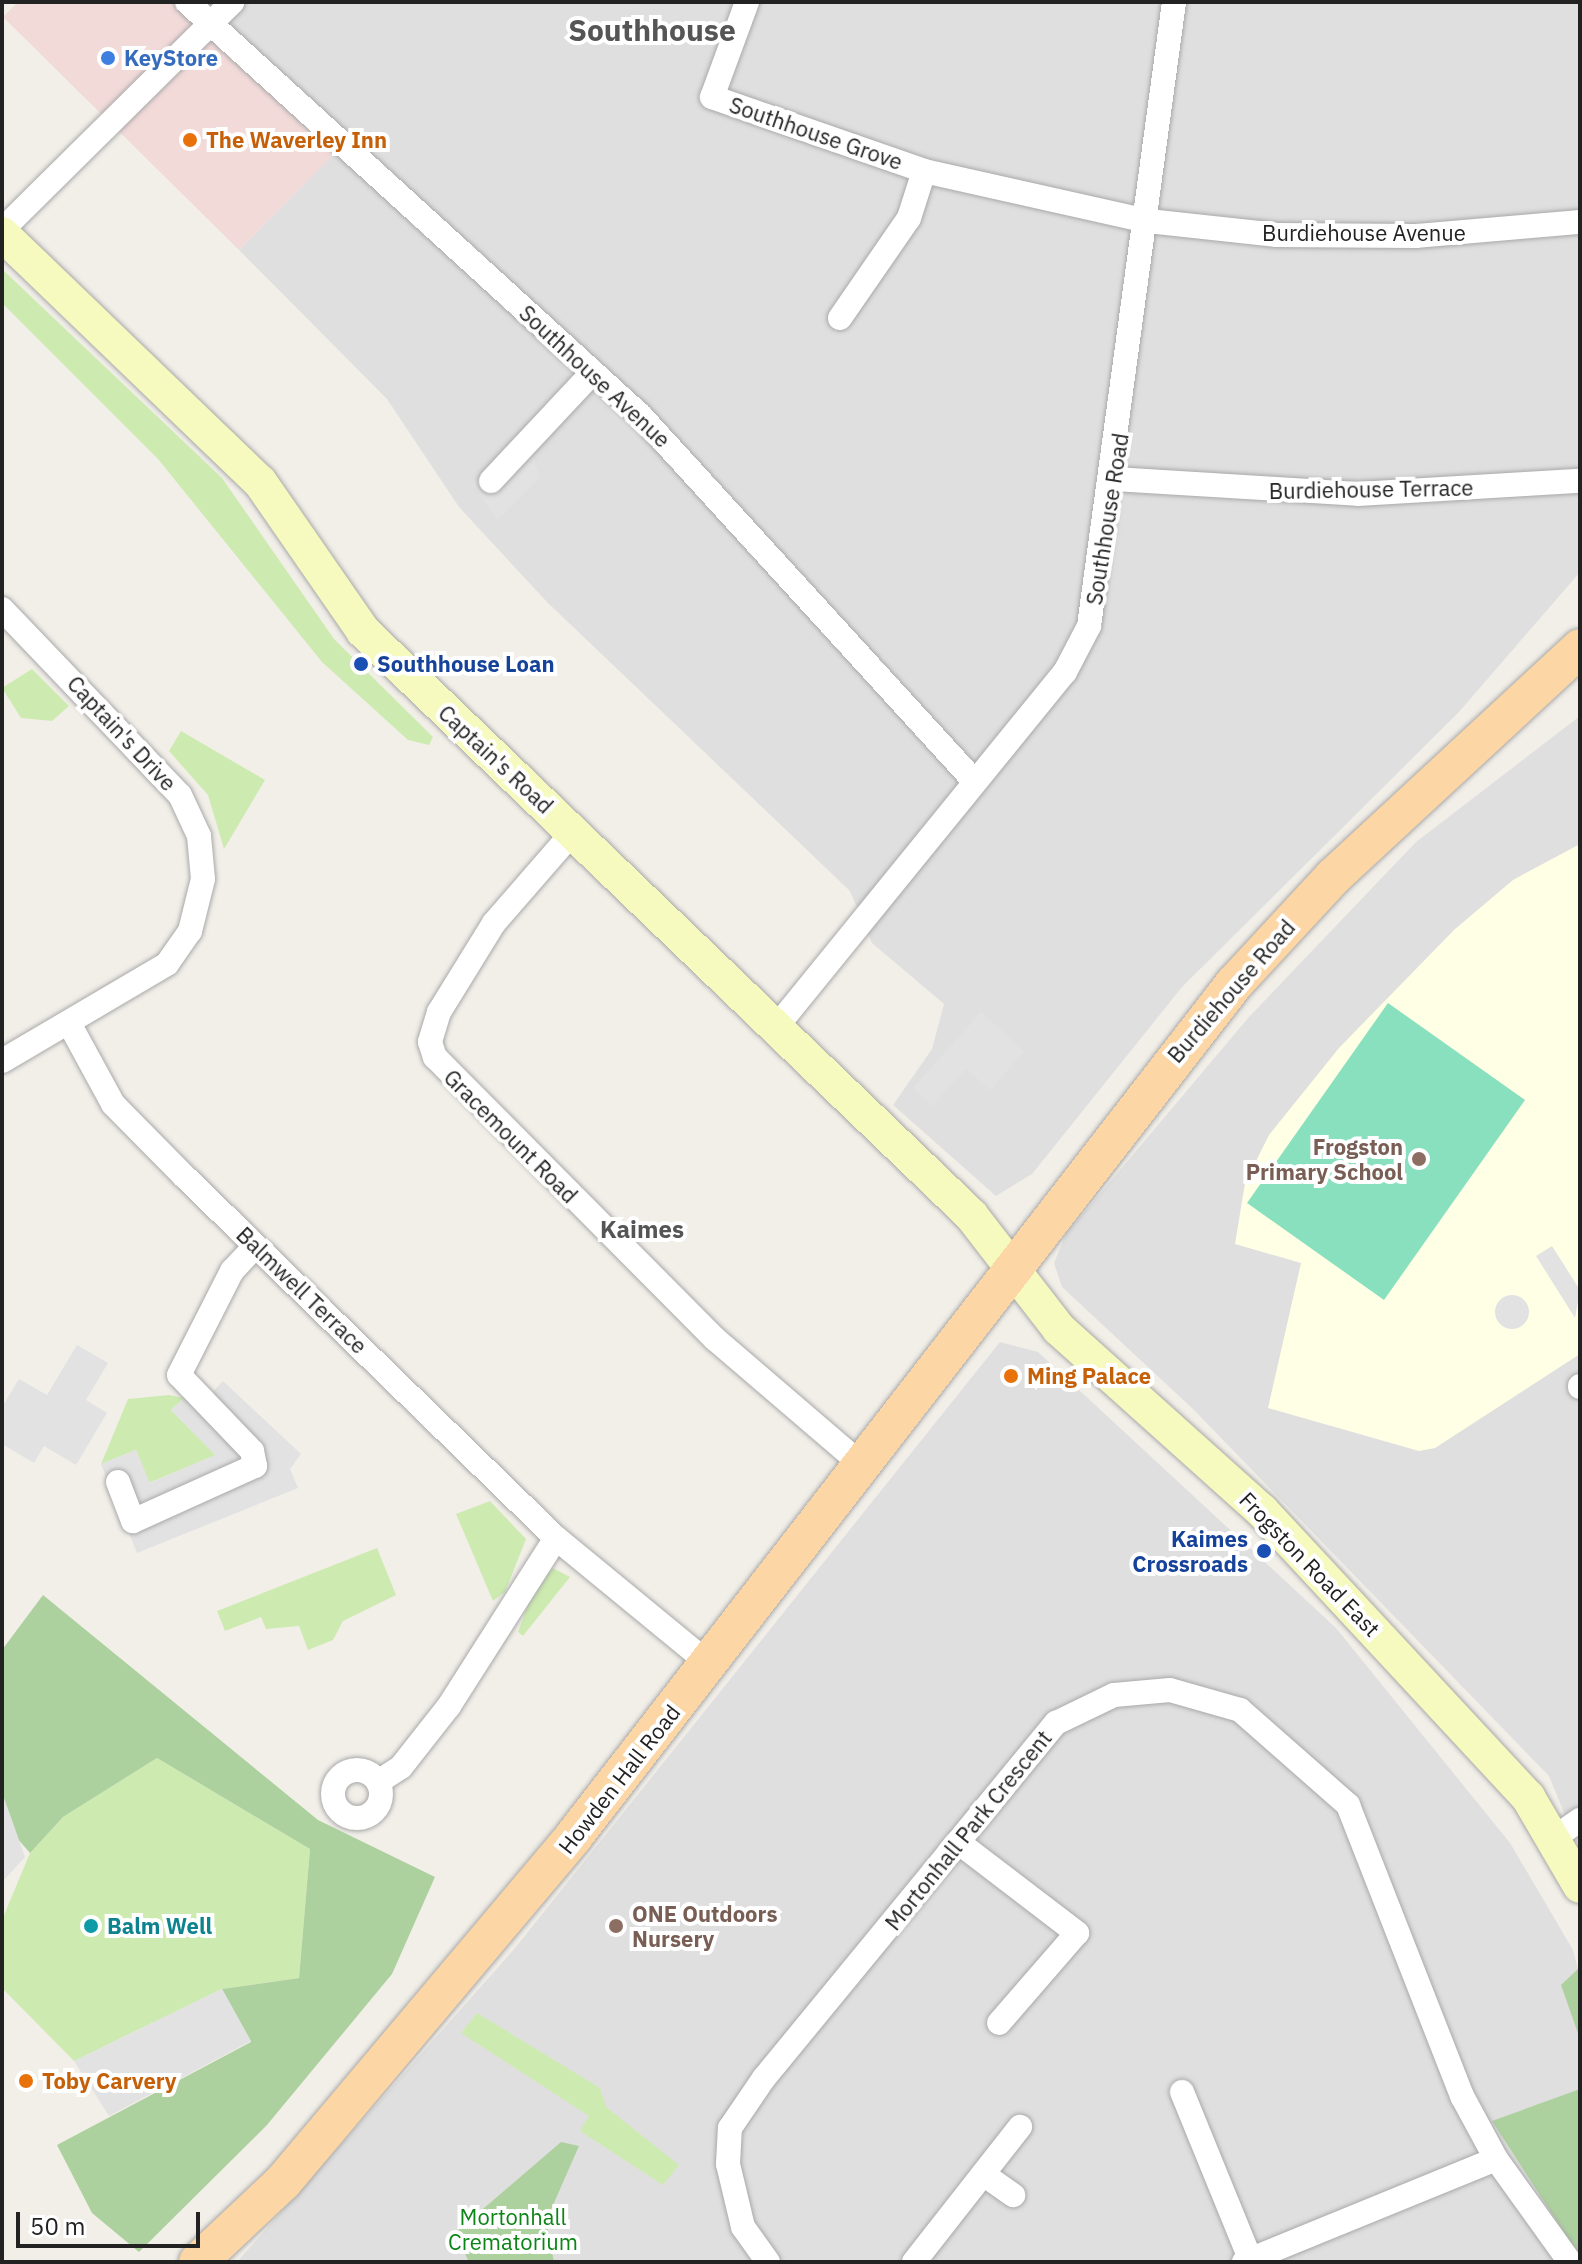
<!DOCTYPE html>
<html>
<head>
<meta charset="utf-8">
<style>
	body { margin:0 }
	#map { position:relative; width:1582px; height:2264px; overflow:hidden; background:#f2efe9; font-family:"IBM Plex Sans",sans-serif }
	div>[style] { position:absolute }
	.residential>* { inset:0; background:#e0dfdf }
	.commercial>* { inset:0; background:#f2dad9 }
	.education>* { inset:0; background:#ffffe5 }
	.grass>* { inset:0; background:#cdebb0 }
	.forest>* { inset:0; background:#add19e }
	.pitch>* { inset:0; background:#88e0be }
	.parking>* { inset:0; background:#e2e2e2 }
	.round { border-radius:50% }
	.roads { filter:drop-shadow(0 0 2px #a9a9a9) drop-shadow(0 0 2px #a9a9a9) }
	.street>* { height:24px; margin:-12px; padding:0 12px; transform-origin:12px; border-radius:12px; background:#fff }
	.street>.ring { margin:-12px; padding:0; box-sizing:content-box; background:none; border:24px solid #fff; border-radius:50% }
	.secondary>* { height:34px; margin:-17px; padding:0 17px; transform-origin:17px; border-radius:17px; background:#f7fabf }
	.primary>* { height:38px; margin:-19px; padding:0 19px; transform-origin:19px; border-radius:19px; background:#fcd6a4 }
	.dots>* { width:22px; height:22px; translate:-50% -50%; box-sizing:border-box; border:4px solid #fff; border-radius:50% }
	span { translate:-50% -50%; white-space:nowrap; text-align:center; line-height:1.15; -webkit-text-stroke:8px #fff; paint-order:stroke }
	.shop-label { font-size:22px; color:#366cbe; font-weight:700 }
	.left { translate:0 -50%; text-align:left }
	.street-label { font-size:22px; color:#222 }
	.food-label { font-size:22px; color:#c56008; font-weight:700 }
	.transit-label { font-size:22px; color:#164399; font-weight:700 }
	.right { translate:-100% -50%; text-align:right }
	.education-label { font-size:22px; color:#785e54; font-weight:700 }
	.culture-label { font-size:22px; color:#0d838f; font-weight:700 }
	.park-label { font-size:22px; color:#0c8416 }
	.neighbourhood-label { font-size:24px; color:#555; font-weight:700 }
	.district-label { font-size:30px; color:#555; font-weight:700 }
	.frame { position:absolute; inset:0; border:4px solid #222; pointer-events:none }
	.scale { position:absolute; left:16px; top:2212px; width:184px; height:36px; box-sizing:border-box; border:4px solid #222; border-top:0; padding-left:10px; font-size:24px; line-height:28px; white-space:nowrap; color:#222; -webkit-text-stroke:6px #fff; paint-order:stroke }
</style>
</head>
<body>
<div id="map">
	<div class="residential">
		<div style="clip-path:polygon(172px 2px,1580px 2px,1580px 572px,1458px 713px,1182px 987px,1032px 1174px,996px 1196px,893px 1105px,932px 1049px,944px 1004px,872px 943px,850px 891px,547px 602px,459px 507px,387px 399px,239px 250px,338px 149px)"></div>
		<div style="clip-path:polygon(1580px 716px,1580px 1852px,1549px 1776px,1193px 1409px,1062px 1287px,1054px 1263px,1066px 1234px,1249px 1017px,1416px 842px)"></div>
		<div style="clip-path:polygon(1000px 1342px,1038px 1352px,1336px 1628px,1510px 1843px,1573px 1950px,1580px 1977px,1580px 2262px,237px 2262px,515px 1948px)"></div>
	</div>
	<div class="commercial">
		<div style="clip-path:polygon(18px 2px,172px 2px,339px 149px,239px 250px,3px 17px)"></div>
	</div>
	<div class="education">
		<div style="clip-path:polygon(1580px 844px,1580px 1354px,1435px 1448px,1419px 1451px,1268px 1408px,1301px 1263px,1235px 1244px,1245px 1183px,1269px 1135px,1339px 1048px,1454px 930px,1513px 880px)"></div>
	</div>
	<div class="grass">
		<div style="clip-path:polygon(2px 269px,222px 478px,334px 639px,433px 737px,429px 745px,408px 740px,322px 662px,158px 459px,2px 303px)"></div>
		<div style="clip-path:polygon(32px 669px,69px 706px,52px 721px,21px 718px,2px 688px)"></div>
		<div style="clip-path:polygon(181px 731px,265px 780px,224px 849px,208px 795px,169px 751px)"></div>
		<div style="clip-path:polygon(169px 1395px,184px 1398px,171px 1410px,216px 1455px,149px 1483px,136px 1450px,101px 1464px,128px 1399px)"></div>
		<div style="clip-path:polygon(490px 1501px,526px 1539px,505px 1592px,493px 1601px,456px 1514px)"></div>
		<div style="clip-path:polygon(377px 1548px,396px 1595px,343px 1621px,333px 1640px,308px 1650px,299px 1626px,266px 1629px,261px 1617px,225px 1631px,217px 1611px)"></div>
		<div style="clip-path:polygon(553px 1568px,570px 1577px,523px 1636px,518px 1632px,536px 1583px)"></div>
		<div style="clip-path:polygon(157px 1758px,310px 1849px,299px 1978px,222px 1989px,74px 2061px,2px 1988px,2px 1920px,30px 1853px,63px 1817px)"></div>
		<div style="clip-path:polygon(477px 2013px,600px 2088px,606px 2107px,679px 2165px,663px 2185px,580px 2131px,589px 2116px,461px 2033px)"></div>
	</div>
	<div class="forest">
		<div style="clip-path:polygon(43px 1595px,318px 1820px,435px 1877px,392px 1974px,267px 2125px,139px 2252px,92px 2213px,57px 2145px,251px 2042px,222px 1989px,299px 1978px,310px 1849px,157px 1758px,63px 1817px,30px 1853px,2px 1821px,2px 1650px)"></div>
		<div style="clip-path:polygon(1580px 1967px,1580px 2039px,1561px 1985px)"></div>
		<div style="clip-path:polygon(1580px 2089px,1580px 2257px,1492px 2121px)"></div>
		<div style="clip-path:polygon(561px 2142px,579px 2146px,546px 2221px,554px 2262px,469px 2262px,455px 2233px)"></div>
	</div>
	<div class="pitch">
		<div style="clip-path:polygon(1388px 1003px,1525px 1100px,1384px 1300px,1247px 1203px)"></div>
	</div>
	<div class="parking">
		<div style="clip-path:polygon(533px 453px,539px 478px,498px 520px,471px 483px)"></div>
		<div style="clip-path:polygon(981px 1012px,1024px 1051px,990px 1090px,966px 1069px,932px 1106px,913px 1088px)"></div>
		<div style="clip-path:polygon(1552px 1246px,1580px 1290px,1575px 1318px,1536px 1256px)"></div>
		<div class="round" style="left:1495px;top:1295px;width:34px;height:34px"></div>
		<div style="clip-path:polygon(77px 1345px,108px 1363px,86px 1400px,107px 1413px,76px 1465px,44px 1446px,34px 1463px,2px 1444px,2px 1407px,19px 1379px,47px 1395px)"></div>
		<div style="clip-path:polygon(223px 1381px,301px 1454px,290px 1469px,298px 1488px,137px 1553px,101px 1464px,136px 1450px,150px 1483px,215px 1455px,171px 1410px,191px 1392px,203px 1402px)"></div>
		<div style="clip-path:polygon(2px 1792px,25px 1857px,2px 1882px)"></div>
		<div style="clip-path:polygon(222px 1989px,251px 2041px,109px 2116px,74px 2061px)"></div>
	</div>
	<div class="roads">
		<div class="street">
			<div style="left:187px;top:2px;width:613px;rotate:42.36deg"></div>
			<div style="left:640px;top:415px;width:494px;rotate:47.6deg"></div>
			<div style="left:747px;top:2px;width:101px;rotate:110.2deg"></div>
			<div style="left:712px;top:97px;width:225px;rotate:19.2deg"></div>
			<div style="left:924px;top:171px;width:230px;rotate:12.6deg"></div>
			<div style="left:1148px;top:221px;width:130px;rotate:6.2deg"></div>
			<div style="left:1277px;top:235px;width:139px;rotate:0.4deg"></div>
			<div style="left:1416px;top:236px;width:165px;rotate:-4.9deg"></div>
			<div style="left:2px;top:230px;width:324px;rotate:-44.7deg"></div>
			<div style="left:840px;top:318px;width:121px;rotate:-55.4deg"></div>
			<div style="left:909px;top:218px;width:49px;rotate:-72.3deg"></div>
			<div style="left:1114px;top:479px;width:244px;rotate:3.5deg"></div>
			<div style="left:1358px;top:494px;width:222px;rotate:-3.4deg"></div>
			<div style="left:491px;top:481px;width:149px;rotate:-46.9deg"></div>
			<div style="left:2px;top:609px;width:257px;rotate:46.3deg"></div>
			<div style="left:180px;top:795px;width:45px;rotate:65.1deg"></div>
			<div style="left:199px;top:836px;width:43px;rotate:84.7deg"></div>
			<div style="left:203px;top:879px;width:54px;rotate:104deg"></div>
			<div style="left:190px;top:931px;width:40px;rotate:124.9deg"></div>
			<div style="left:167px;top:964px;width:191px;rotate:149.5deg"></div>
			<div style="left:574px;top:831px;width:122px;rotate:131deg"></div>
			<div style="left:494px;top:923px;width:105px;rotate:121.7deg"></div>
			<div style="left:439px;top:1012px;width:31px;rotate:107deg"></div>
			<div style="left:430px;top:1042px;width:16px;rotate:72deg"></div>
			<div style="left:435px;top:1057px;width:397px;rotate:45.2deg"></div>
			<div style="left:715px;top:1339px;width:192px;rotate:40.6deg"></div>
			<div style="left:70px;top:1025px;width:90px;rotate:61.4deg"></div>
			<div style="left:113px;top:1104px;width:103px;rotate:45.4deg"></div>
			<div style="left:185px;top:1177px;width:518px;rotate:44.22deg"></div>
			<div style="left:556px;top:1538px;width:197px;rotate:39.4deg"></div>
			<div style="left:777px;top:1026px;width:456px;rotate:-50.9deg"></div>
			<div style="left:1065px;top:672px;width:52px;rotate:-62.4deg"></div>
			<div style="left:1089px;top:626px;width:630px;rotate:-82.24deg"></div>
			<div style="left:1580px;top:1386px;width:1px;rotate:90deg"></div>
			<div style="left:118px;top:1482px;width:42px;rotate:69deg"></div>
			<div style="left:133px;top:1521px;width:134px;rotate:-24.3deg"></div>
			<div style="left:255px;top:1466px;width:15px;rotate:-101deg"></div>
			<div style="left:252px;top:1451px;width:105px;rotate:-133.8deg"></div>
			<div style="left:179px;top:1375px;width:117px;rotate:-63deg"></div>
			<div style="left:232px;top:1271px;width:34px;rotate:-47deg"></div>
			<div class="ring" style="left:333px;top:1770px;width:24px;height:24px"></div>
			<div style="left:378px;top:1782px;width:27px;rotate:-33deg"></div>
			<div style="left:401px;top:1767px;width:78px;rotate:-51.8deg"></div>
			<div style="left:449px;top:1706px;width:199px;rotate:-57.5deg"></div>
			<div style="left:1554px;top:1838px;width:32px;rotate:-35deg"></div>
			<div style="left:958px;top:1842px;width:150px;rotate:37.4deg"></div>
			<div style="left:1077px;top:1933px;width:119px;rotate:130.9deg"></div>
			<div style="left:1182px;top:2092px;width:180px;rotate:67.8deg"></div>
			<div style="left:983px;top:2174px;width:37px;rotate:35deg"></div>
			<div style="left:768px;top:2262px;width:43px;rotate:-125.5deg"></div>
			<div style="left:743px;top:2227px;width:65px;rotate:-103.4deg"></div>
			<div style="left:728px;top:2164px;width:36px;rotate:-87deg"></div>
			<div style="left:730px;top:2128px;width:60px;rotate:-55.8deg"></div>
			<div style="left:764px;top:2078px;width:460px;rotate:-50.6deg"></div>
			<div style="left:1056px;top:1723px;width:64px;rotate:-25.8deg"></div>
			<div style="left:1114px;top:1695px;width:56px;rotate:-5.1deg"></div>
			<div style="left:1170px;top:1690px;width:73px;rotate:15.9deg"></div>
			<div style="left:1240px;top:1710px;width:144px;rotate:41.3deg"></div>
			<div style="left:1348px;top:1805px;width:313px;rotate:68.6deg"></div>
			<div style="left:1462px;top:2096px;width:72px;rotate:61.6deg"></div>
			<div style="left:1496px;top:2159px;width:127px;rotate:54.3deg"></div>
			<div style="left:914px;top:2262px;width:172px;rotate:-51.9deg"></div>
			<div style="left:1244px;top:2262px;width:272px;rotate:-22.2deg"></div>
		</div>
		<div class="secondary">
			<div style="left:2px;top:234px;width:358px;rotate:43.9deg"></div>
			<div style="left:260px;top:482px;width:181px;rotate:55.3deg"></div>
			<div style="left:363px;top:631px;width:843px;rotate:43.85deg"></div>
			<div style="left:971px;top:1215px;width:144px;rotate:52.3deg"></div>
			<div style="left:1059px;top:1329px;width:273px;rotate:41.9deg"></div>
			<div style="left:1262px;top:1511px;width:391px;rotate:47.1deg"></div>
			<div style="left:1528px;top:1797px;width:103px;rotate:59.7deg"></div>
		</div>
		<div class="primary">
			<div style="left:198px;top:2262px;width:117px;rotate:-43.3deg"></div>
			<div style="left:283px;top:2182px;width:452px;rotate:-49.9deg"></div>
			<div style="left:574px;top:1836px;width:1078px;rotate:-52.24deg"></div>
			<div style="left:1234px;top:984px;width:146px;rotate:-47.2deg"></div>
			<div style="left:1333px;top:877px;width:337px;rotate:-42.8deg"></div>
		</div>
	</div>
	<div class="dots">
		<div style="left:108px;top:58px;background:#3f7fe0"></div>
		<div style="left:190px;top:140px;background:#e8710a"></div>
		<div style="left:361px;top:664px;background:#1a4fb4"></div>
		<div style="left:1419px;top:1159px;background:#8d6e63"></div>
		<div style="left:1011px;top:1376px;background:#e8710a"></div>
		<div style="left:1264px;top:1551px;background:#1a4fb4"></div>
		<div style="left:91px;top:1926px;background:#0f9aa8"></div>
		<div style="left:616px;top:1926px;background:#8d6e63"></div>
		<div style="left:26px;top:2081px;background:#e8710a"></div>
	</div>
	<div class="shop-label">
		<span class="left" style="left:124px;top:58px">KeyStore</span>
	</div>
	<div class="street-label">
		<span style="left:816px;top:133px;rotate:19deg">Southhouse Grove</span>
		<span style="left:1364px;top:233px">Burdiehouse Avenue</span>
		<span style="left:595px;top:376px;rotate:43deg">Southhouse Avenue</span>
		<span style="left:1371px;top:489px;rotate:-1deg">Burdiehouse Terrace</span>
		<span style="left:1107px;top:519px;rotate:-81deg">Southhouse Road</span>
		<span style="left:122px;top:733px;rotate:47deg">Captain's Drive</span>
		<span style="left:496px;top:759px;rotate:43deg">Captain's Road</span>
		<span style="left:1231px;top:991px;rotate:-49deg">Burdiehouse Road</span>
		<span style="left:511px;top:1136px;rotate:45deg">Gracemount Road</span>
		<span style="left:302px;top:1290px;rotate:44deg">Balmwell Terrace</span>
		<span style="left:1310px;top:1564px;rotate:46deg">Frogston Road East</span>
		<span style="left:619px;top:1779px;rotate:-52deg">Howden Hall Road</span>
		<span style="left:968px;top:1830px;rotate:-51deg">Mortonhall Park Crescent</span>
	</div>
	<div class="food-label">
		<span class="left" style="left:206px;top:140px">The Waverley Inn</span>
		<span class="left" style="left:1027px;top:1376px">Ming Palace</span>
		<span class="left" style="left:42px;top:2081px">Toby Carvery</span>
	</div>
	<div class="transit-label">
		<span class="left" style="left:377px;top:664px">Southhouse Loan</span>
		<span class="right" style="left:1248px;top:1551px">Kaimes<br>Crossroads</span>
	</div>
	<div class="education-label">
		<span class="right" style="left:1403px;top:1159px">Frogston<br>Primary School</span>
		<span class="left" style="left:632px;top:1926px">ONE Outdoors<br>Nursery</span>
	</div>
	<div class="culture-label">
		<span class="left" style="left:107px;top:1926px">Balm Well</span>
	</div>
	<div class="park-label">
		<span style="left:513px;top:2229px">Mortonhall<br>Crematorium</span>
	</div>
	<div class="neighbourhood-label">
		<span style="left:642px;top:1230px">Kaimes</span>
	</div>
	<div class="district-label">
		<span style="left:652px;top:30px">Southhouse</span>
	</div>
	<div class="frame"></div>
	<div class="scale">50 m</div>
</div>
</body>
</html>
